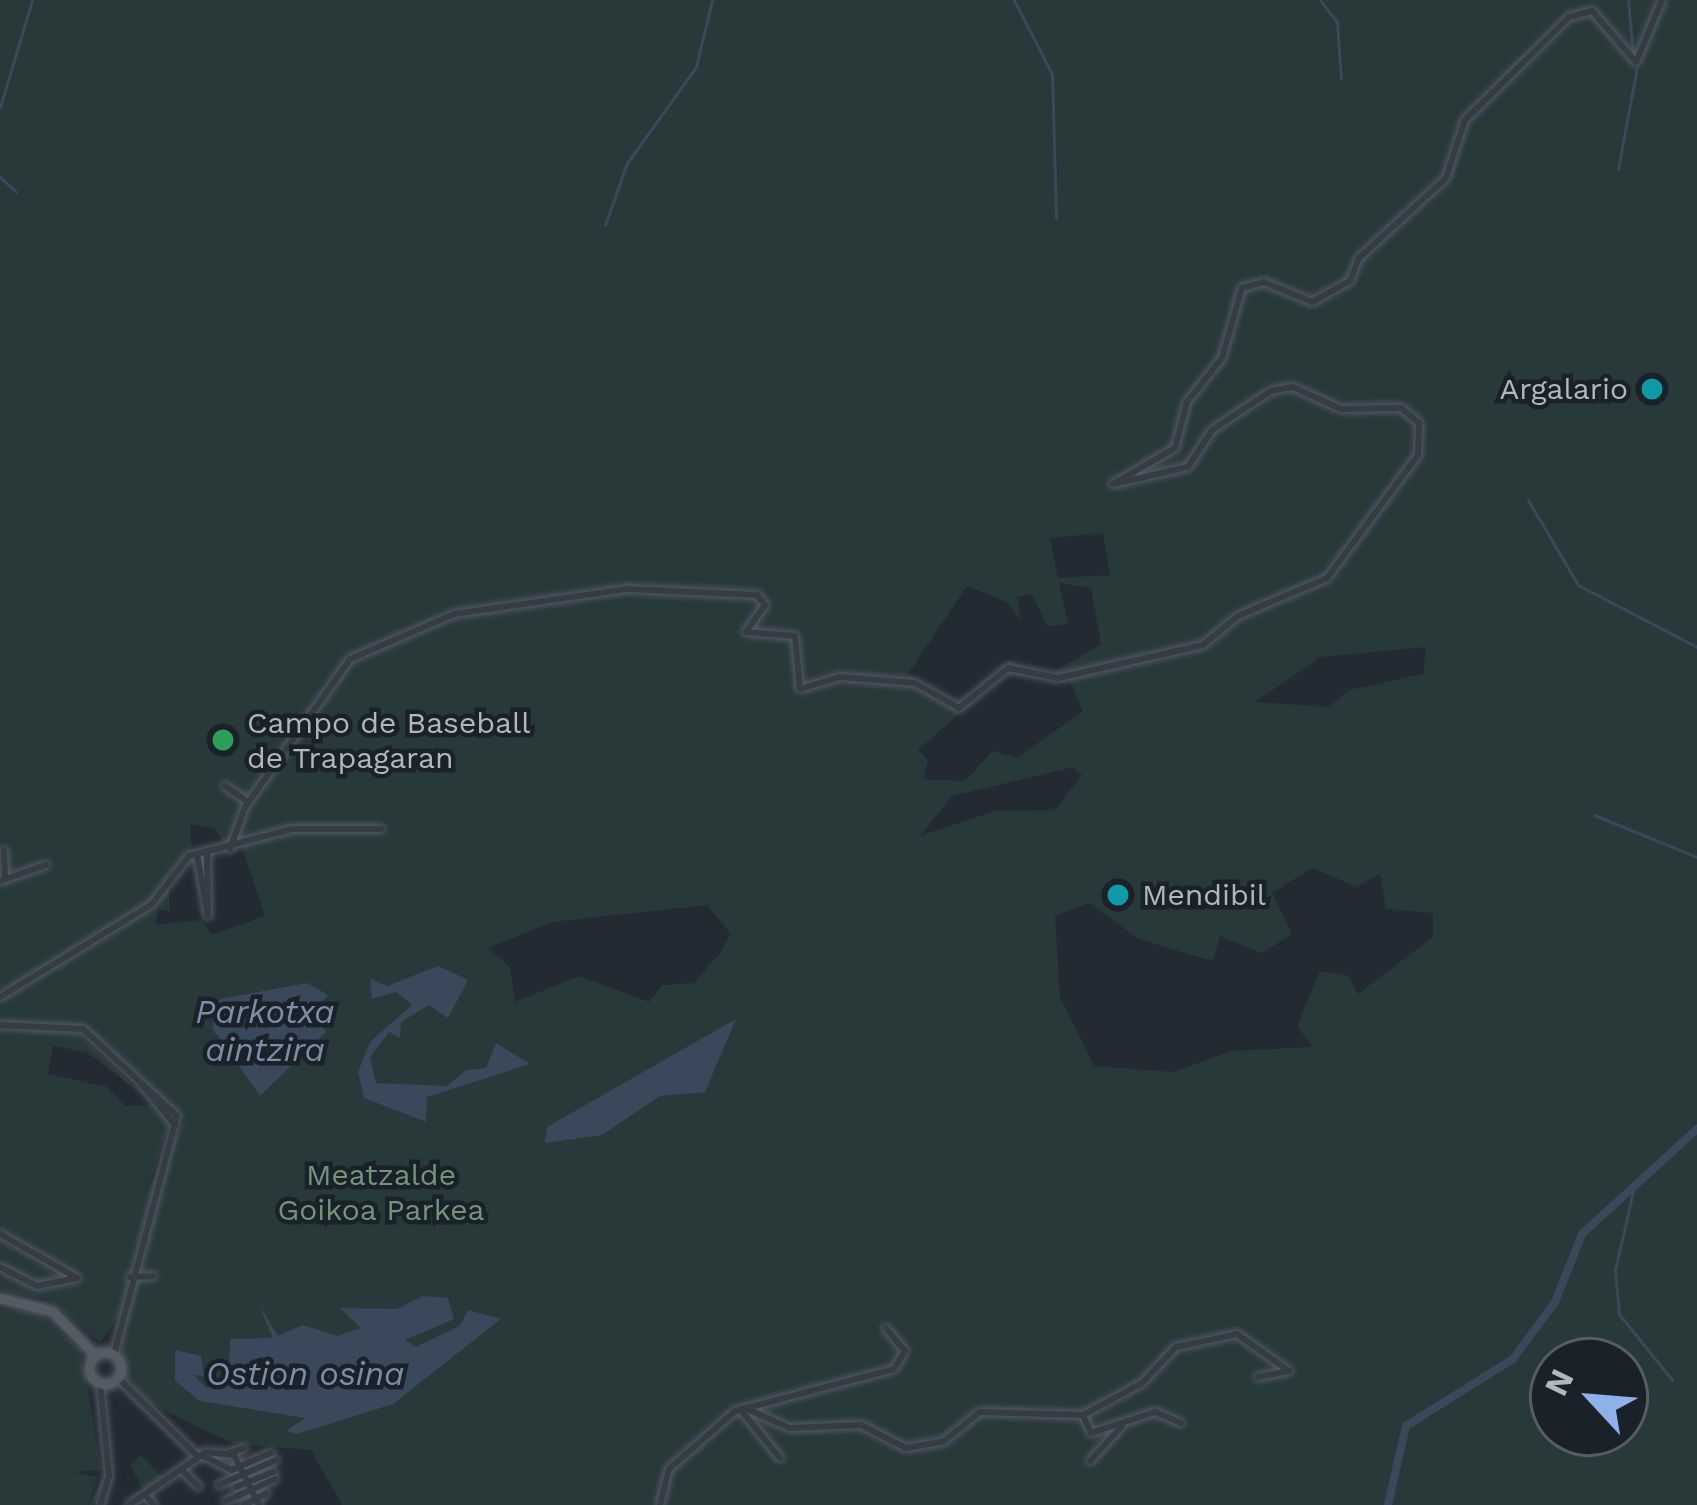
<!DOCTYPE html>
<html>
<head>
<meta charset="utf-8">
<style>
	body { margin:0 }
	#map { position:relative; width:1697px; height:1505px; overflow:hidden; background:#232a34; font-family:"Work Sans",sans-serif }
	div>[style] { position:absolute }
	.green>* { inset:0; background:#283939 }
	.water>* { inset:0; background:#3a485b }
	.stream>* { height:3px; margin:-1.5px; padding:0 1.5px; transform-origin:1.5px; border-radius:1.5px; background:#3a485b }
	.river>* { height:8px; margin:-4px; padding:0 4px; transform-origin:4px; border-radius:4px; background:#3a485b }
	.roads { filter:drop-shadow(0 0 3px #535a63) drop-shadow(0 0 3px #535a63) }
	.minor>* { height:6px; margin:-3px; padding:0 3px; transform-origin:3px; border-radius:3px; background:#363c45 }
	.major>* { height:9px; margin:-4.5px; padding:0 4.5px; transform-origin:4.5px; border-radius:4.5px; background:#545b65 }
	.major>.ring { margin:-4.5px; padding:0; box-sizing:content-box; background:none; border:9px solid #545b65; border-radius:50% }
	.dots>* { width:33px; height:33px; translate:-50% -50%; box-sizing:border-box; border:6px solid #1b2129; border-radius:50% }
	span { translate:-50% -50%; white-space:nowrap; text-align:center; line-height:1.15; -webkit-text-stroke:9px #1b2129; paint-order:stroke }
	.poi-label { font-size:30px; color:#b0b7c1 }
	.right { translate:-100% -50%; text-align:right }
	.left { translate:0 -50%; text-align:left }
	.park-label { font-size:30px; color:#72957a }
	.water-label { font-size:33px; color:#7c8ea6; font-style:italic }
	.north { position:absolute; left:1529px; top:1337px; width:120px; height:120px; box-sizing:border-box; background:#1b2129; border:3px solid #575d66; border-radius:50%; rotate:296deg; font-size:33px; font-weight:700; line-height:48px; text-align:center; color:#b0b7c1 }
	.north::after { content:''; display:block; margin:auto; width:42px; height:54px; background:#8eb1e9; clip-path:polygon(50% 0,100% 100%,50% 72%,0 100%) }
</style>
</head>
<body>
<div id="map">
	<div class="green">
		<div style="clip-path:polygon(evenodd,0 0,1697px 0,1697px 1505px,342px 1505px,311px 1450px,232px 1443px,151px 1404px,126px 1378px,117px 1319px,100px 1342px,48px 1299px,0 1291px,0 1030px,74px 1030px,142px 1094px,86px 1052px,53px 1046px,48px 1074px,107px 1087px,125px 1106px,157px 1104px,170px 1119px,146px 1193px,184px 1121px,86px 1027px,0 1022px,0 0,1103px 533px,1110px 575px,1058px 578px,1050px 538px,1103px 533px,0 0,1059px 583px,1091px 588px,1101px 644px,1044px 678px,1009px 660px,958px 706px,908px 674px,967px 586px,1007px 602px,1021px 622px,1017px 597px,1032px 594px,1047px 626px,1068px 624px,1059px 583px,0 0,1426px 647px,1423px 674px,1349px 690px,1329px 707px,1255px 702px,1321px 657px,1426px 647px,0 0,1004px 674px,1069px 679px,1083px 711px,1017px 758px,993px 751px,965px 781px,923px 779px,928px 761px,918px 750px,1004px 674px,0 0,1073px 767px,1082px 775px,1055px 810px,995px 811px,920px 836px,952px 796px,1073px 767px,0 0,190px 824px,215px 829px,225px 846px,238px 836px,265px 916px,211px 935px,202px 920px,155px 925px,158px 910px,170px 911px,168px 874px,192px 854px,190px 824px,0 0,1312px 868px,1357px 887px,1380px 873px,1386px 909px,1433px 913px,1433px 937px,1358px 994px,1347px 975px,1320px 971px,1297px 1026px,1313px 1047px,1231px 1051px,1174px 1072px,1094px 1066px,1060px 997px,1055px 916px,1089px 903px,1139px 939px,1188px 954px,1213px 961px,1220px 936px,1262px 953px,1292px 934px,1272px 893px,1312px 868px,0 0,707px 905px,731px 934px,720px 953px,694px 983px,662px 985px,649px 1002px,579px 976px,515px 1002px,510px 967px,488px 948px,552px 922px,707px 905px,0 0,1553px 1361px,1625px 1361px,1625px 1433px,1553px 1433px,1553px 1361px)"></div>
		<div style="clip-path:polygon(0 1309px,39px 1313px,81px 1351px,101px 1470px,74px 1472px,98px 1477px,88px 1505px,105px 1477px,93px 1505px,0 1505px)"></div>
		<div style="clip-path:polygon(141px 1455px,162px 1477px,145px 1493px,130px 1465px)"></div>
	</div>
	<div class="water">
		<div style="clip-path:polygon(438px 966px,468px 980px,448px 1018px,429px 1005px,401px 1022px,400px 1038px,389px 1032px,370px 1057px,376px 1083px,447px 1086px,466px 1070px,486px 1068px,496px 1043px,530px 1064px,427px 1097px,426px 1122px,364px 1098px,358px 1072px,370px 1042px,412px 1005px,396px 992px,372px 999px,370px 978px,387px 986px)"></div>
		<div style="clip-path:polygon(307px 983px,328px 995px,314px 1013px,326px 1032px,260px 1096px,212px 1028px,220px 999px)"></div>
		<div style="clip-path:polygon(736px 1019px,705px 1092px,660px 1096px,602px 1135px,545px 1143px,547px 1127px)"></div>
		<div style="clip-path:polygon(423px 1296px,448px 1298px,454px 1319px,405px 1340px,416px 1347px,460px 1326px,468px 1310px,501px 1319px,393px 1404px,297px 1434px,286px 1431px,305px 1418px,200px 1401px,175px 1381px,175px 1350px,201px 1356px,204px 1376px,194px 1375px,207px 1388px,229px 1372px,230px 1339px,273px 1338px,259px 1305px,278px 1336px,303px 1325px,337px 1336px,361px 1328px,340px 1308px,397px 1309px)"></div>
	</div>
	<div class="stream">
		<div style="left:1014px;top:0;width:83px;rotate:62.8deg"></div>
		<div style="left:1052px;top:74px;width:144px;rotate:88.4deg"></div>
		<div style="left:1320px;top:0;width:28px;rotate:52deg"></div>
		<div style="left:1337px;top:22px;width:57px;rotate:86deg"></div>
		<div style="left:1628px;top:0;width:54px;rotate:84.7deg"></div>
		<div style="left:0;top:107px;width:112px;rotate:-73.3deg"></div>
		<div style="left:1618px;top:169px;width:105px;rotate:-79.5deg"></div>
		<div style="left:0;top:177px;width:22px;rotate:43deg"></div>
		<div style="left:605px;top:225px;width:66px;rotate:-70.5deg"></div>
		<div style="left:627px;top:163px;width:118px;rotate:-54.3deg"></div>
		<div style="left:696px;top:67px;width:69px;rotate:-76.6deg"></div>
		<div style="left:1528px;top:500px;width:99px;rotate:59.5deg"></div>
		<div style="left:1578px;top:585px;width:134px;rotate:27.5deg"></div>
		<div style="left:1594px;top:815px;width:111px;rotate:22.2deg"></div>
		<div style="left:1634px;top:1187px;width:85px;rotate:102.9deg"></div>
		<div style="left:1615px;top:1270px;width:44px;rotate:84.8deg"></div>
		<div style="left:1619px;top:1314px;width:85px;rotate:51.2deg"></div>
	</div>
	<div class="river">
		<div style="left:1388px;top:1505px;width:81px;rotate:-77.2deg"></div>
		<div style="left:1406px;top:1426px;width:126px;rotate:-32.1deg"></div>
		<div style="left:1513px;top:1359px;width:71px;rotate:-53.6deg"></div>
		<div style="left:1555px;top:1302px;width:73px;rotate:-68.3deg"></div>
		<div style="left:1582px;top:1234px;width:156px;rotate:-42.4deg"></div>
	</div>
	<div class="roads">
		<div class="minor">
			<div style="left:225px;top:786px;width:28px;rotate:35deg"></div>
			<div style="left:230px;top:849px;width:45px;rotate:-70.3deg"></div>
			<div style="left:245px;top:807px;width:181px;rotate:-54.6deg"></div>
			<div style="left:350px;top:659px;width:113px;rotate:-23.4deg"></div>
			<div style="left:454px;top:614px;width:176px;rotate:-8.2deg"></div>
			<div style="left:628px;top:589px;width:129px;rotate:2.7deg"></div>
			<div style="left:757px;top:595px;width:13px;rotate:51deg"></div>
			<div style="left:765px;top:605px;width:33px;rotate:125deg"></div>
			<div style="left:746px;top:632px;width:49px;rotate:4.7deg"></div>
			<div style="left:795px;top:636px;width:53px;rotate:84.6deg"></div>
			<div style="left:800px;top:689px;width:42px;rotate:-16.7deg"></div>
			<div style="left:840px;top:677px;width:75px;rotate:4.6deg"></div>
			<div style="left:915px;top:683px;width:51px;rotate:29.6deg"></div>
			<div style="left:959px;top:708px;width:63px;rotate:-39.2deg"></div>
			<div style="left:1008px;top:668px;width:51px;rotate:11.3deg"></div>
			<div style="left:1058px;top:678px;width:149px;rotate:-12.8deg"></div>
			<div style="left:1203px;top:645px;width:45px;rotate:-39.6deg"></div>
			<div style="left:1238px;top:616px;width:97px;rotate:-23.1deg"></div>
			<div style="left:1327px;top:578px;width:153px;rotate:-53.5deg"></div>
			<div style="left:1418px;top:455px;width:32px;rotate:-88deg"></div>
			<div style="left:1419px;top:423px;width:23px;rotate:-140deg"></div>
			<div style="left:1401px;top:408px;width:60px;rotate:179deg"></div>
			<div style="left:1341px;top:409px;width:53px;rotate:-155.4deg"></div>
			<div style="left:1293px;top:387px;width:22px;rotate:170deg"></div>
			<div style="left:1271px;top:391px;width:71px;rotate:146.5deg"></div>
			<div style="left:1212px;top:430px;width:44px;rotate:123deg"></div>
			<div style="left:1188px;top:467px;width:77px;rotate:167.2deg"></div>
			<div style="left:1113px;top:484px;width:72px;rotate:-30.1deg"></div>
			<div style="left:1175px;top:448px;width:48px;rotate:-75.4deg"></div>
			<div style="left:1187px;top:402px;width:56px;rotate:-51.5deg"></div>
			<div style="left:1222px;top:358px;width:73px;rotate:-74.1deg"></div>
			<div style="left:1242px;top:288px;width:23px;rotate:-15deg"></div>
			<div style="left:1264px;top:282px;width:52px;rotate:22.6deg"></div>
			<div style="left:1312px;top:302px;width:43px;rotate:-28.9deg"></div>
			<div style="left:1350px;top:281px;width:25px;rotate:-69deg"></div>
			<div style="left:1359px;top:258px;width:118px;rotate:-42.6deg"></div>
			<div style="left:1446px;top:178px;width:61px;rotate:-71.9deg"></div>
			<div style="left:1465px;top:120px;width:146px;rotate:-44.7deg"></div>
			<div style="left:1569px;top:17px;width:24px;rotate:-15deg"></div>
			<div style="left:1592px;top:11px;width:67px;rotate:49.2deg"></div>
			<div style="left:1636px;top:62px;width:67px;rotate:-67.2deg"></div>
			<div style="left:4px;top:850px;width:29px;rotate:88deg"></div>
			<div style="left:197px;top:855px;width:62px;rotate:79.8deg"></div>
			<div style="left:208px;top:916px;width:61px;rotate:-90.9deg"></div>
			<div style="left:0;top:881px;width:49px;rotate:-19.2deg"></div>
			<div style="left:0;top:997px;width:177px;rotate:-31.4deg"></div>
			<div style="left:151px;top:905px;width:62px;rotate:-52.2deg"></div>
			<div style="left:189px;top:856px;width:106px;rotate:-14.7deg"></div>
			<div style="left:292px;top:829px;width:89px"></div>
			<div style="left:0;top:1025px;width:83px;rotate:2.8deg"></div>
			<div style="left:83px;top:1029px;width:128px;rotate:42.8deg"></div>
			<div style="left:177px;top:1116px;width:246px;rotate:104.8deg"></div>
			<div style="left:139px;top:1081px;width:57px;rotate:50.7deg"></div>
			<div style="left:0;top:1234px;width:89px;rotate:29.7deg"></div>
			<div style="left:77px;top:1278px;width:41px;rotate:168.7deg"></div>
			<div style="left:37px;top:1286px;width:42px;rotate:-152.8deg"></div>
			<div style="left:130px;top:1277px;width:23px;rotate:-2deg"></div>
			<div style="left:118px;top:1378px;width:111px;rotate:44.6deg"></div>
			<div style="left:100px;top:1383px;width:93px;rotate:84.5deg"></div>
			<div style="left:109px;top:1476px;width:30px;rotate:107deg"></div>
			<div style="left:745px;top:1408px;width:49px;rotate:24deg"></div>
			<div style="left:790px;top:1428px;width:71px;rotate:-2.4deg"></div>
			<div style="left:861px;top:1425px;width:51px;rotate:27.1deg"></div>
			<div style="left:906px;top:1448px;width:39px;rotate:-10deg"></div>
			<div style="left:944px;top:1441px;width:46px;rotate:-38.9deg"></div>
			<div style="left:980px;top:1412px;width:103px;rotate:1.7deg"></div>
			<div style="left:740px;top:1409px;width:63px;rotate:50.8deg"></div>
			<div style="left:1181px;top:1423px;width:28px;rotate:-157deg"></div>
			<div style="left:1155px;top:1412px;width:67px;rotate:161.8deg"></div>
			<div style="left:1091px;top:1433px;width:20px;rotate:-114deg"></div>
			<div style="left:1083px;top:1415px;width:67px;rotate:-28.5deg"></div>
			<div style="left:1142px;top:1383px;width:50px;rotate:-46.6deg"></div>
			<div style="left:1176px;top:1347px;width:62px;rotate:-12deg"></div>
			<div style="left:1237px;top:1334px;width:64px;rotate:35.4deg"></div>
			<div style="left:1289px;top:1371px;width:32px;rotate:169deg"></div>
			<div style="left:229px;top:1453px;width:16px;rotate:-18deg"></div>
			<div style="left:201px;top:1455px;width:34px;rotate:26deg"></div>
			<div style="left:232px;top:1470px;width:43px;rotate:-23.6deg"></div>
			<div style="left:1090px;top:1461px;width:47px;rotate:-47.6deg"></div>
			<div style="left:181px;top:1469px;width:25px;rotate:45deg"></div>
			<div style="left:219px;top:1485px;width:62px;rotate:-23.7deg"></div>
			<div style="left:236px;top:1487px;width:40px;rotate:-22deg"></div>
			<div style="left:146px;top:1496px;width:12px;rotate:48deg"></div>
			<div style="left:226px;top:1501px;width:54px;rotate:-24.2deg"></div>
			<div style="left:129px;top:1505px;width:93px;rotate:-34.5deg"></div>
			<div style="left:206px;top:1452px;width:28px;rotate:6deg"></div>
			<div style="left:234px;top:1455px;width:56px;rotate:63.4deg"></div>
			<div style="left:244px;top:1505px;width:25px;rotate:-27deg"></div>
			<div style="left:660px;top:1505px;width:37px;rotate:-76deg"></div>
			<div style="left:669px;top:1469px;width:88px;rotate:-41.3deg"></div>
			<div style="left:735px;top:1411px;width:164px;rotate:-14.8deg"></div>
			<div style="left:894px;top:1369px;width:21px;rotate:-59deg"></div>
			<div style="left:905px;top:1351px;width:30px;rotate:-130deg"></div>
		</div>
		<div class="major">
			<div style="left:0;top:1298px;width:54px;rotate:14deg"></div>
			<div style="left:52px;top:1311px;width:62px;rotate:45.7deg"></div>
			<div class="ring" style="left:89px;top:1352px;width:23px;height:23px"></div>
		</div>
	</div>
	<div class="dots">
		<div style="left:1652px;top:389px;background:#0f9aa8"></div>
		<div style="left:223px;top:740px;background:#2e9e5b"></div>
		<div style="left:1118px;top:895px;background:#0f9aa8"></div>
	</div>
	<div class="poi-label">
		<span class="right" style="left:1628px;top:389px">Argalario</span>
		<span class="left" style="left:247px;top:740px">Campo de Baseball<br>de Trapagaran</span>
		<span class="left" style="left:1142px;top:895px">Mendibil</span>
	</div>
	<div class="park-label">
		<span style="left:381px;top:1192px">Meatzalde<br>Goikoa Parkea</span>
	</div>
	<div class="water-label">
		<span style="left:265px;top:1031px">Parkotxa<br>aintzira</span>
		<span style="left:305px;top:1374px">Ostion osina</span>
	</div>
	<div class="north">N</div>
</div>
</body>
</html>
